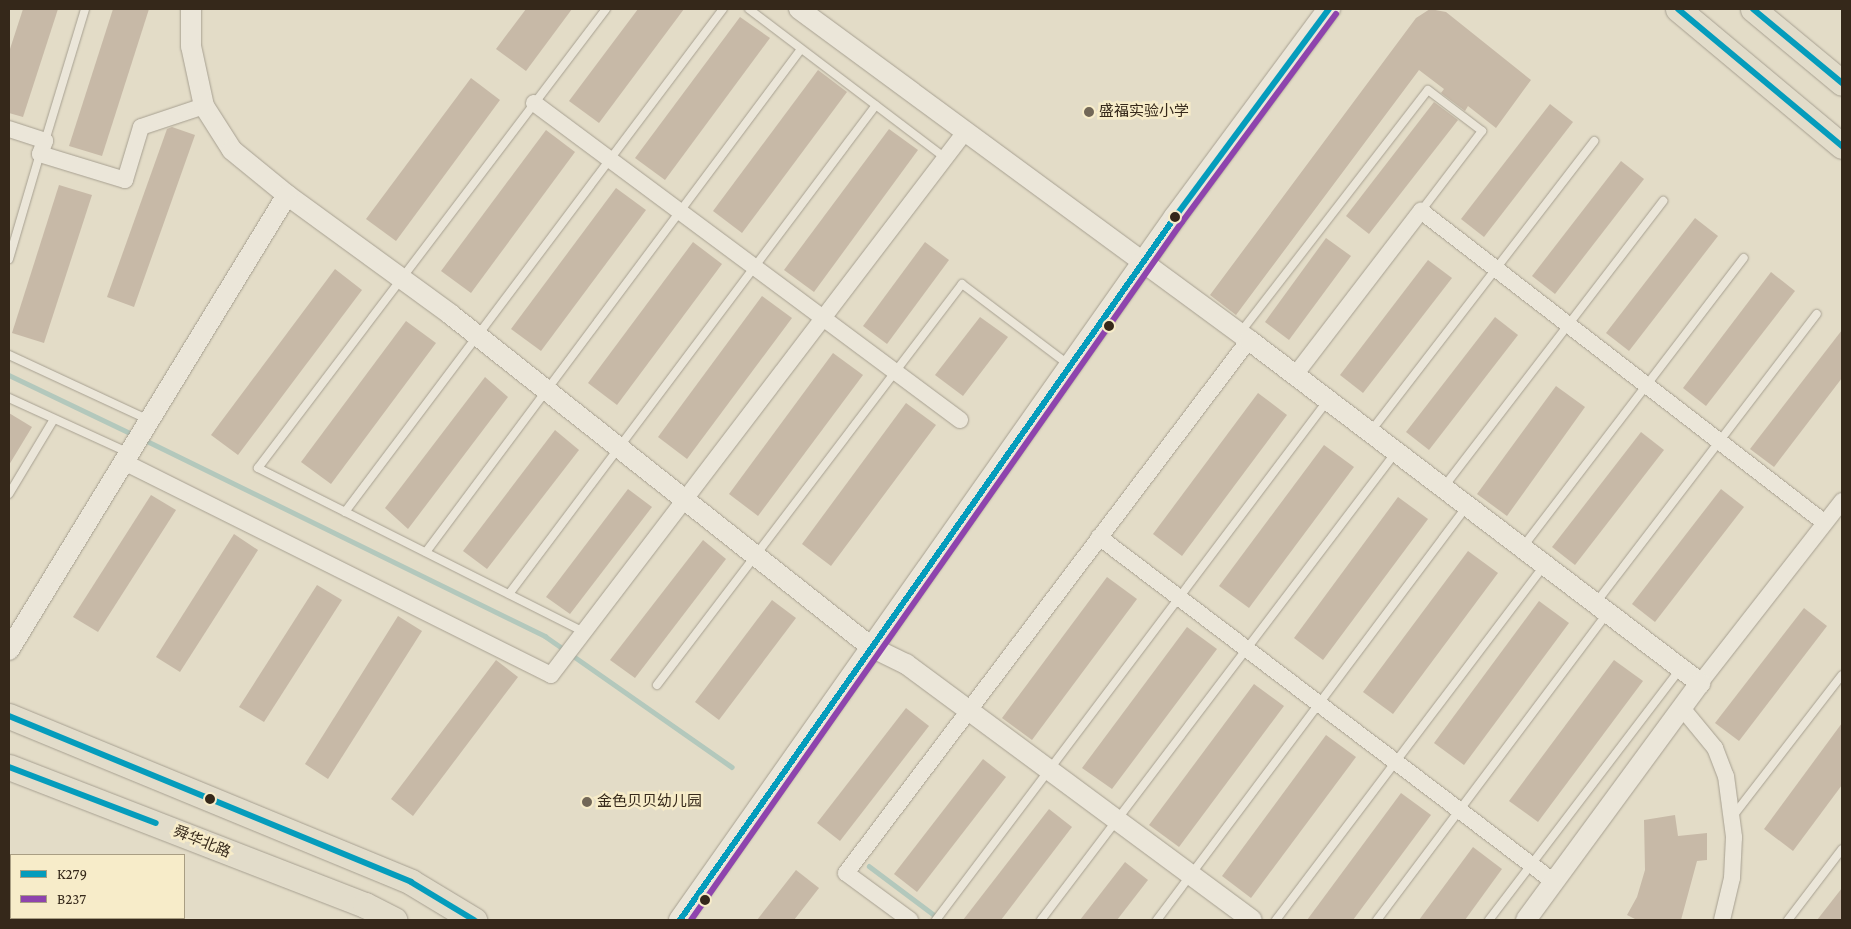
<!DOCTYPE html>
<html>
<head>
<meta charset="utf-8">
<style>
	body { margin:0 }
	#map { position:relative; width:1851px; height:929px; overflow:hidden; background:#e3dcc7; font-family:"Crimson Pro","Noto Sans SC",serif }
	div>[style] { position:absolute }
	.stream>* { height:4.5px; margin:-2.25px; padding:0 2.25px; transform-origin:2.25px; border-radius:2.25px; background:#b3c8bc }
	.building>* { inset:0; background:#c7b9a7 }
	.roads { filter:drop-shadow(0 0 1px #a7a091) drop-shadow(0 0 1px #a7a091) }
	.service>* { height:8px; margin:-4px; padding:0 4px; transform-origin:4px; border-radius:4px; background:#ebe6d9 }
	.minor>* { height:16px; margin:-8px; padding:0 8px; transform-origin:8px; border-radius:8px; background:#ebe6d9 }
	.tertiary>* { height:20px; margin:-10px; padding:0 10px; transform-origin:10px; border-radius:10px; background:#ebe6d9 }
	.secondary>* { height:22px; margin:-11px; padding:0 11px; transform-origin:11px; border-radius:11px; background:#ebe6d9 }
	.primary>* { height:25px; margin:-12.5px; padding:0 12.5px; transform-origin:12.5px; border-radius:12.5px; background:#e2dcca }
	.bus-1>* { height:6px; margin:-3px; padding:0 3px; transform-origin:3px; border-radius:3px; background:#059cbc }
	.bus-2>* { height:6px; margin:-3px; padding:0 3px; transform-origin:3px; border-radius:3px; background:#8e44ad }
	.dots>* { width:14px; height:14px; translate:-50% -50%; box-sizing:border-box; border:2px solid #f7ecc9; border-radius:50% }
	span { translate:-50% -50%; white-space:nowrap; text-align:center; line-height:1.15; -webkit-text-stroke:5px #f7ecc9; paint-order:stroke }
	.poi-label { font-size:15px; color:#35281a }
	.left { translate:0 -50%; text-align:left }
	.street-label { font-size:15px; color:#35281a }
	.frame { position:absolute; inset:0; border:10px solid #35281a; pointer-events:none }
	.legend { position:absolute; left:10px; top:854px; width:175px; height:65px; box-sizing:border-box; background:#f7ecc9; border:1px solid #a99e83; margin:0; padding:6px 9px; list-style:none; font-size:15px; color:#35281a }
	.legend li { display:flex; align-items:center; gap:10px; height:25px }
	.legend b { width:25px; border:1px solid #a99e83 }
</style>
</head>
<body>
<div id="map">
	<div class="stream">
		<div style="left:9px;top:375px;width:139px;rotate:25.6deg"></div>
		<div style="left:143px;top:439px;width:448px;rotate:26.1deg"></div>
		<div style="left:545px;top:636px;width:24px;rotate:35deg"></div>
		<div style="left:572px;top:655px;width:195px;rotate:35deg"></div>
		<div style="left:869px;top:866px;width:90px;rotate:36.9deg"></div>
	</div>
	<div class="building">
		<div style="clip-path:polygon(23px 9px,58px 9px,23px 117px,9px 113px,9px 52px)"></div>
		<div style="clip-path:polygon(113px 9px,149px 9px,102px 156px,69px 146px)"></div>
		<div style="clip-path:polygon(526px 9px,572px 9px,526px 71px,496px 49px)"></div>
		<div style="clip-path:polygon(638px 9px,684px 9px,599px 123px,569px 101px)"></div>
		<div style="clip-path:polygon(1430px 9px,1446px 12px,1531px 80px,1496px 128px,1468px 106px,1465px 111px,1441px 93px,1444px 89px,1419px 70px,1236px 315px,1210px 295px,1416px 18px)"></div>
		<div style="clip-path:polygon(740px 17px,770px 38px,665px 180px,635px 158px)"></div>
		<div style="clip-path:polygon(818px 70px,847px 92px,742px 233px,713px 211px)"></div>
		<div style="clip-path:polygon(471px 78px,500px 100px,396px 241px,366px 219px)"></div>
		<div style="clip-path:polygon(1434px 102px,1458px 120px,1369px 234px,1346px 216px)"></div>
		<div style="clip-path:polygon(1550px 104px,1573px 122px,1484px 237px,1461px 219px)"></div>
		<div style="clip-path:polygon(172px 127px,195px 135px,134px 307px,107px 297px,167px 129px)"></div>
		<div style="clip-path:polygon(889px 129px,918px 150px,814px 292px,784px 270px)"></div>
		<div style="clip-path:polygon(546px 130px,575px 152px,471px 293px,441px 271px)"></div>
		<div style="clip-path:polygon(1621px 161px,1644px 179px,1555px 294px,1532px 276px)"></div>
		<div style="clip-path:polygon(59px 185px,92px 195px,44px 343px,12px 333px)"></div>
		<div style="clip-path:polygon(616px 188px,646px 210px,541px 351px,511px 329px)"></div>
		<div style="clip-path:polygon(1695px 218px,1718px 236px,1629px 351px,1606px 333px)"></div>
		<div style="clip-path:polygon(1326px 238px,1351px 256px,1289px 340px,1265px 322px)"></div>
		<div style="clip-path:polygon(693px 242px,722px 264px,617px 405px,588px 383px)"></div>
		<div style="clip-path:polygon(925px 242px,949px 260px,887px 344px,863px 326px)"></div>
		<div style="clip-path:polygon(1428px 260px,1452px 278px,1363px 393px,1340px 375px)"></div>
		<div style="clip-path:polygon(335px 269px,362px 290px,238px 455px,211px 435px)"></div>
		<div style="clip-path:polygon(1771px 272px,1795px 291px,1706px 406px,1683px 388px)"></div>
		<div style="clip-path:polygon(762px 296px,792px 318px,687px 459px,658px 437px)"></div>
		<div style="clip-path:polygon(980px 317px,1008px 337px,963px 396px,935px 375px)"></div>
		<div style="clip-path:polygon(1495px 317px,1518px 335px,1429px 450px,1406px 432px)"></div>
		<div style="clip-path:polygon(406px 321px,436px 343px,331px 484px,301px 462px)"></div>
		<div style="clip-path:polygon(1842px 330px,1842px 378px,1774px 467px,1750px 449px)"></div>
		<div style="clip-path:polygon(833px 353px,863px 375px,758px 516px,729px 494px)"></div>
		<div style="clip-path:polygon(485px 377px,508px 397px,408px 529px,385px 508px)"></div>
		<div style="clip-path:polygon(1556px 386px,1585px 407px,1507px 516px,1477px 494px)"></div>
		<div style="clip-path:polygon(1258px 393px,1287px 415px,1182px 556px,1153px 534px)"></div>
		<div style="clip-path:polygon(906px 403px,936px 425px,831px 566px,802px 544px)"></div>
		<div style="clip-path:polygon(9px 413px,32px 427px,9px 465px)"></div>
		<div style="clip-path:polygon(555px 430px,579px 450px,487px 569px,463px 551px)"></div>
		<div style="clip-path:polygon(1641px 432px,1664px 450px,1575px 565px,1552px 547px)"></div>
		<div style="clip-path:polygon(1324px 445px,1354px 467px,1249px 608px,1219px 586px)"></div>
		<div style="clip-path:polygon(628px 489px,652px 507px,570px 614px,546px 597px)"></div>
		<div style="clip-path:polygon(1721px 489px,1744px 507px,1655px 622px,1632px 604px)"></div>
		<div style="clip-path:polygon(151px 495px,176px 510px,98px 632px,73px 617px)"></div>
		<div style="clip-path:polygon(1398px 497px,1428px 519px,1323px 660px,1294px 638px)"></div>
		<div style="clip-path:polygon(234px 534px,258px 550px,180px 672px,156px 657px)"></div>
		<div style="clip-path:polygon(703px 540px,726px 559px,635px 678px,610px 660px)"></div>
		<div style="clip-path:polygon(1468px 551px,1498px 573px,1393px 714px,1363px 692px)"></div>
		<div style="clip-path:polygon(1107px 577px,1137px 599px,1032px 740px,1002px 718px)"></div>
		<div style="clip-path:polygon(317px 585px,342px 600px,264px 722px,239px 707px)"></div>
		<div style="clip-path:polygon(772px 600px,796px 618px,719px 720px,695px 702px)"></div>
		<div style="clip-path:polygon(1539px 601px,1569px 623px,1464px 765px,1434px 743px)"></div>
		<div style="clip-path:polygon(1804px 608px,1827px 626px,1739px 741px,1715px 723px)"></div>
		<div style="clip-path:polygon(398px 616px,422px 631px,328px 779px,305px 764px)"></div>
		<div style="clip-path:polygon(1187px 627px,1217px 649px,1112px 789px,1082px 768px)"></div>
		<div style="clip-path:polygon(496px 660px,518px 677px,413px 816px,391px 799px)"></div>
		<div style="clip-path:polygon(1614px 660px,1643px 681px,1538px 822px,1509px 801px)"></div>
		<div style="clip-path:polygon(1254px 684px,1284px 706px,1179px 847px,1149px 825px)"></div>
		<div style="clip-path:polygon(906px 708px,929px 726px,840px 841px,817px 823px)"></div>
		<div style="clip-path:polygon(1842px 723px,1842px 785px,1793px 851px,1764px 829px)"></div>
		<div style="clip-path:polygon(1326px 735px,1356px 757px,1251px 898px,1222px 876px)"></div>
		<div style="clip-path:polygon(983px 759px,1006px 777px,917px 892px,894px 874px)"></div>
		<div style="clip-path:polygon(1401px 793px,1431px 815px,1353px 920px,1307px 920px)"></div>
		<div style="clip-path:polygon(1049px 809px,1072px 827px,1001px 920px,963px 920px)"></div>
		<div style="clip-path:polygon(1675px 815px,1678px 836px,1707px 833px,1707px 860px,1697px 861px,1681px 920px,1637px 920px,1627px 915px,1637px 897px,1645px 870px,1644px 820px)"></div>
		<div style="clip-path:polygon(1473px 847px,1502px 869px,1465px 920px,1419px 920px)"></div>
		<div style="clip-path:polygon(1125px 862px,1148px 880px,1117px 920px,1080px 920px)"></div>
		<div style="clip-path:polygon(796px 870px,819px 888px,794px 920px,757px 920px)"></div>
		<div style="clip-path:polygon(1842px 888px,1842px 920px,1817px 920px)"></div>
	</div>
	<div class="roads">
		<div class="service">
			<div style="left:749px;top:9px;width:246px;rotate:37.2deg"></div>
			<div style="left:45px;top:141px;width:138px;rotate:-73.1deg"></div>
			<div style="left:9px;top:259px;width:109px;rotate:-73.6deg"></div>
			<div style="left:1240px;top:333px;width:307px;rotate:-52.3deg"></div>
			<div style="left:1428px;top:90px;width:68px;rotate:37.2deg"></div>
			<div style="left:1482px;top:131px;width:101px;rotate:127.3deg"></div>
			<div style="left:9px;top:355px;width:154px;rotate:24.9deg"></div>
			<div style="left:9px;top:398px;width:132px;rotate:24.6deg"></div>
			<div style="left:1371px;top:431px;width:366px;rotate:-52.4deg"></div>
			<div style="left:1443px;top:488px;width:362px;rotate:-52.5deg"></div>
			<div style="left:9px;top:494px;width:87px;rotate:-59deg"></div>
			<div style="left:345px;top:512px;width:629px;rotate:-53.08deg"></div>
			<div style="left:1522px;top:548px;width:365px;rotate:-52.6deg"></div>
			<div style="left:426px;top:552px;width:627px;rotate:-53.29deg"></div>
			<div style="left:509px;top:594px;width:611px;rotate:-53.11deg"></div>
			<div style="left:1595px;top:604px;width:365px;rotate:-52.6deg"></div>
			<div style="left:584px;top:632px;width:365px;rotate:-153.3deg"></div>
			<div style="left:258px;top:468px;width:576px;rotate:-52.83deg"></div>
			<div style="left:657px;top:685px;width:504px;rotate:-52.74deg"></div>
			<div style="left:962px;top:284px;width:134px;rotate:37.1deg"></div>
			<div style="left:1733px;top:816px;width:178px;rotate:-52.3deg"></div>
			<div style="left:936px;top:920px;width:651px;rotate:-52.99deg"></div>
			<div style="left:1041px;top:920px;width:587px;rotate:-52.82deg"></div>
			<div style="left:1157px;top:920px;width:517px;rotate:-53.17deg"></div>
			<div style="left:1276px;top:920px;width:445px;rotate:-52.9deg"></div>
			<div style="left:1377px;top:920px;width:383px;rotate:-53.1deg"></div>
			<div style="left:1489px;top:920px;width:315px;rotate:-52.7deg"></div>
			<div style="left:1788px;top:920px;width:89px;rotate:-52.7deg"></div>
		</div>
		<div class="minor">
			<div style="left:534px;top:103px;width:531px;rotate:36.65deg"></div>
			<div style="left:9px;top:129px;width:38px;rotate:18deg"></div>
			<div style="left:45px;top:141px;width:14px;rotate:111deg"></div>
			<div style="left:40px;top:154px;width:89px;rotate:17deg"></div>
			<div style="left:125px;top:180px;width:55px;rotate:-73.2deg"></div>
			<div style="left:141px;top:127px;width:66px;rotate:-18.4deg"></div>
			<div style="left:1295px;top:375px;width:207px;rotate:-52.5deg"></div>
			<div style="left:1421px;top:211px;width:510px;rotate:37.68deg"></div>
			<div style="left:124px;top:462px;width:477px;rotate:26.5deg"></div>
			<div style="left:551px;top:675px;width:683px;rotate:-52.68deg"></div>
			<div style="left:1099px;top:537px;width:571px;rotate:37.17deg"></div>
			<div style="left:1700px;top:683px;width:231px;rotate:-52deg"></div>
			<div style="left:1682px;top:708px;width:52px;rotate:50.5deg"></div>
			<div style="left:1715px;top:748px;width:30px;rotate:69deg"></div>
			<div style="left:1726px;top:776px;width:62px;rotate:82.5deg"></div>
			<div style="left:1734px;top:837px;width:41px;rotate:92.8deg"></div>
			<div style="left:1732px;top:878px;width:43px;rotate:103.4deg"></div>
			<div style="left:910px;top:920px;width:79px;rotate:-143.7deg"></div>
			<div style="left:846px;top:873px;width:668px;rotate:-52.91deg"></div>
		</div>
		<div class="tertiary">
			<div style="left:191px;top:9px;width:37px;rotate:90deg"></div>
			<div style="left:191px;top:46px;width:61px;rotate:77.8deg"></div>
			<div style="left:204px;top:106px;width:52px;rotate:57.5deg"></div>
			<div style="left:232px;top:150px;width:71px;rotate:39.3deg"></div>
			<div style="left:287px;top:195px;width:202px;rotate:36.1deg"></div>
			<div style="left:450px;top:314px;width:537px;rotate:38.34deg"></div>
			<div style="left:871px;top:647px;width:39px;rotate:26deg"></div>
			<div style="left:906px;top:664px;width:430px;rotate:36.5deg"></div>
			<div style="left:799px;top:9px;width:559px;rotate:36.34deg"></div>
			<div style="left:1249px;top:340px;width:567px;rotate:37.25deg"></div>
			<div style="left:1700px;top:683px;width:294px;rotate:126.3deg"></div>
			<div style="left:9px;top:650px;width:533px;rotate:-58.58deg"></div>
		</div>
		<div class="secondary">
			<div style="left:680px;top:920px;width:860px;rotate:-54.85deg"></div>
			<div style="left:1175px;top:217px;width:259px;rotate:-53.5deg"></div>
		</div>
		<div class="primary">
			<div style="left:1678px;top:9px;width:214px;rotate:39.9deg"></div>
			<div style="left:1753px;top:9px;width:116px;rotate:39.7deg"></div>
			<div style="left:9px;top:716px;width:435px;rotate:22.4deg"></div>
			<div style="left:411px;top:882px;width:74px;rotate:31.1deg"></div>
			<div style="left:9px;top:767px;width:382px;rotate:21.2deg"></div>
			<div style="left:365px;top:905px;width:33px;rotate:27deg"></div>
		</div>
	</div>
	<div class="bus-1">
		<div style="left:1678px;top:9px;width:214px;rotate:39.9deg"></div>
		<div style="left:1753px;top:9px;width:116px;rotate:39.7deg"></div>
		<div style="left:9px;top:716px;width:435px;rotate:22.4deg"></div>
		<div style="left:411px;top:882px;width:74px;rotate:31.1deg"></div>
		<div style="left:9px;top:767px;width:157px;rotate:20.9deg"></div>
		<div style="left:680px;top:920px;width:860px;rotate:-54.85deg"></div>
		<div style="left:1175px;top:217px;width:259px;rotate:-53.5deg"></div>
	</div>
	<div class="bus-2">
		<div style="left:691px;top:920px;width:853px;rotate:-54.88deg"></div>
		<div style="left:1182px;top:222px;width:259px;rotate:-53.5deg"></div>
	</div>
	<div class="dots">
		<div style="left:1089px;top:112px;background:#726757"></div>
		<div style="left:1175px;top:217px;background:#35281a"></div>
		<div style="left:1109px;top:326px;background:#35281a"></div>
		<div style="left:210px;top:799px;background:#35281a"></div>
		<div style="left:587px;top:802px;background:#726757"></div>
		<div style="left:705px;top:900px;background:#35281a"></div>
	</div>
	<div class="poi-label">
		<span class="left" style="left:1099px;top:112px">盛福实验小学</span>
		<span class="left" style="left:597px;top:802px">金色贝贝幼儿园</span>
	</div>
	<div class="street-label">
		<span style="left:202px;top:842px;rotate:22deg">舜华北路</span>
	</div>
	<div class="frame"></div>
	<ul class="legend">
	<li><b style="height:6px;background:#059cbc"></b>K279</li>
	<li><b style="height:6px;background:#8e44ad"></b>B237</li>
	</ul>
</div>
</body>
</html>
